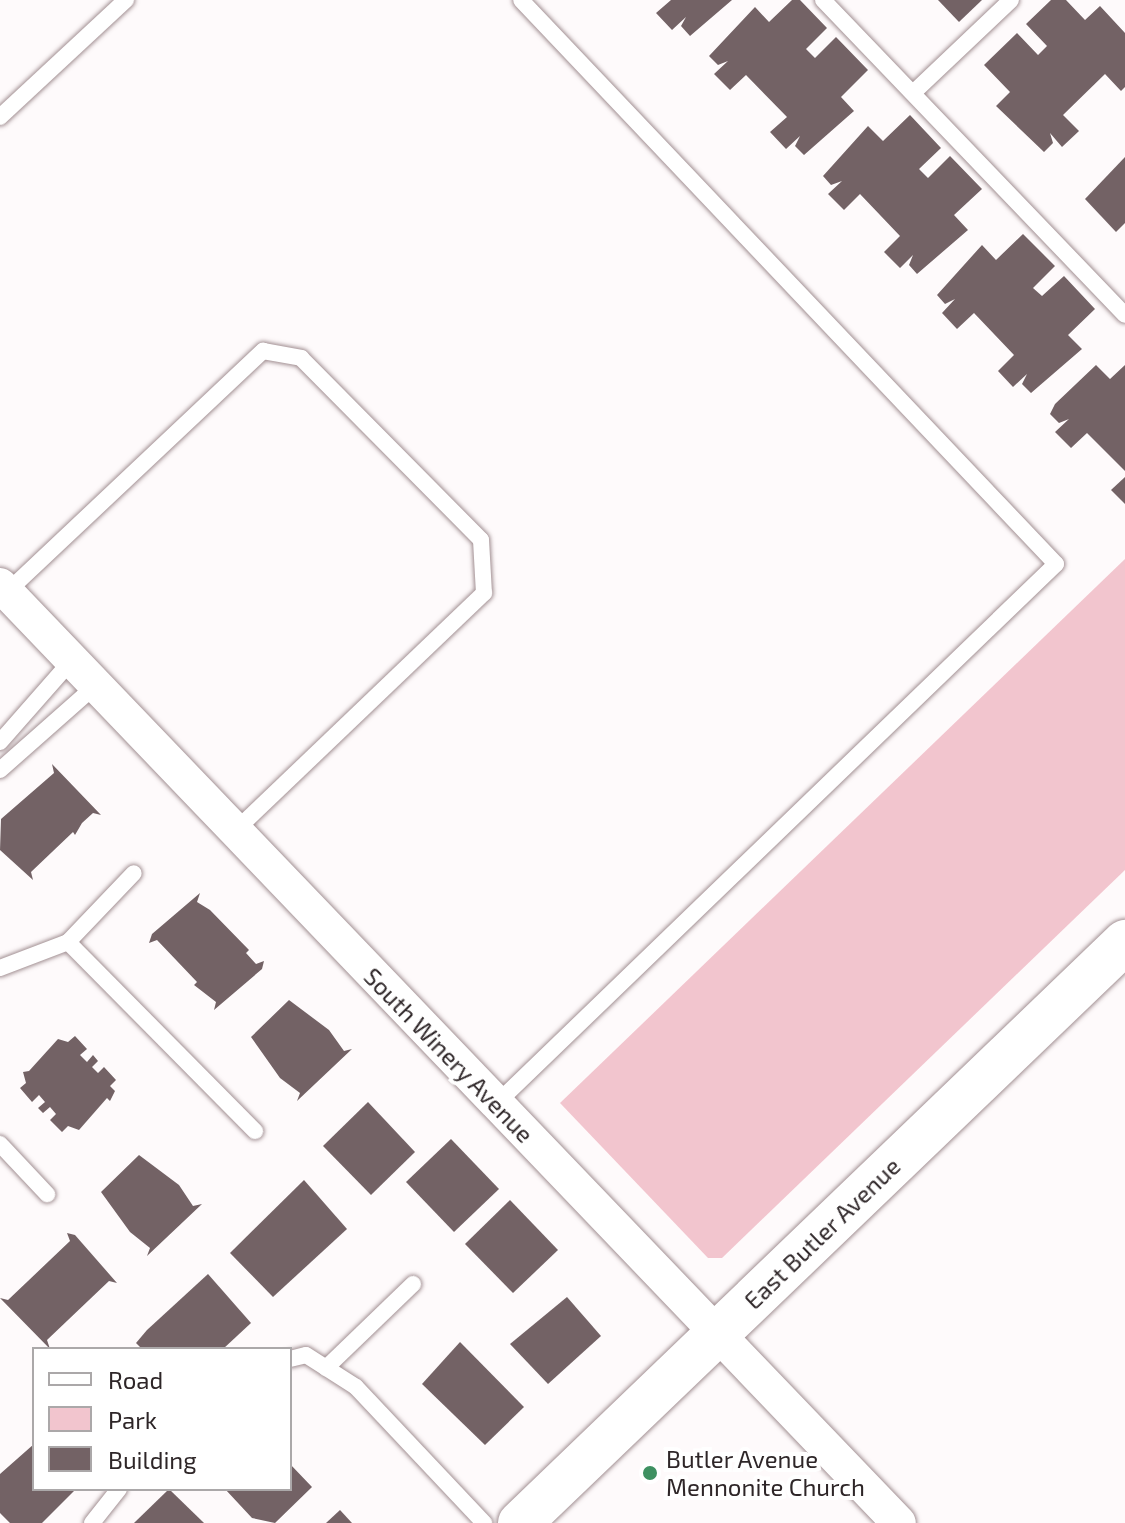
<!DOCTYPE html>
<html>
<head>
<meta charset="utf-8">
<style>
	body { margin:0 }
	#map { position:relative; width:1125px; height:1523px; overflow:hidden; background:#fefafb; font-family:"Exo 2",sans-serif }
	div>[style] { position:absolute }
	.green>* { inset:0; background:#f2c5ce }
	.building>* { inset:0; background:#736265 }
	.roads { filter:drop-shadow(0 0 2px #a29093) drop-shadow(0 0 2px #a29093) }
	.lane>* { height:16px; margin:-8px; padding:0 8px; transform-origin:8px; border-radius:8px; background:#fff }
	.street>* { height:34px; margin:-17px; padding:0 17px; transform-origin:17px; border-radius:17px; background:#fff }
	.secondary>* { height:44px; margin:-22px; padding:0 22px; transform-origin:22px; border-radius:22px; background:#fff }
	.dots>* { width:22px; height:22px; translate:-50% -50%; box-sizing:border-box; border:4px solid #fff; border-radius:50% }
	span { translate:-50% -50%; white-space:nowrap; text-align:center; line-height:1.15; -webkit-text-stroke:8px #fff; paint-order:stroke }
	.street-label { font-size:24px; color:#2e2628 }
	.poi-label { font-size:24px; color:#2e2628 }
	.left { translate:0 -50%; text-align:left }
	.legend { position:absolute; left:32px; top:1347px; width:260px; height:144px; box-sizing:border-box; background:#fff; border:2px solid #aba8a9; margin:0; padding:10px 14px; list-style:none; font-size:24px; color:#2e2628 }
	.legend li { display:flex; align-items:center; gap:16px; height:40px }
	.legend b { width:40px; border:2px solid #aba8a9 }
</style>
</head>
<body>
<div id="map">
	<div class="green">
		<div style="clip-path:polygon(1125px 559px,1125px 870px,722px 1258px,708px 1258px,560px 1103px)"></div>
	</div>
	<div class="building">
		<div style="clip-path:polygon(671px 0,732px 0,690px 36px,681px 26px,686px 17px,672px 30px,656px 13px)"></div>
		<div style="clip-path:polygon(792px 0,800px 0,827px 28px,806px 49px,815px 58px,836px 37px,868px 70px,841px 97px,854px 111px,804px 155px,795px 146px,800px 136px,786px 149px,770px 132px,787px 117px,746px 75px,730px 90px,714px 74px,728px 61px,718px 65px,709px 56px,755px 7px,769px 22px)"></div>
		<div style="clip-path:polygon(938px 0,982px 0,959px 22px)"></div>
		<div style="clip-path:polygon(1051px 0,1066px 0,1085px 20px,1100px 6px,1125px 33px,1125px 87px,1121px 91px,1105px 74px,1063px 115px,1079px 131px,1062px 147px,1050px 133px,1053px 143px,1044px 152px,996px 106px,1010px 92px,984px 65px,1017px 33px,1038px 55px,1047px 46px,1026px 24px)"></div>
		<div style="clip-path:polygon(910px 115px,941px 148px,919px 169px,928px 178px,950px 156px,982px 189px,954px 215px,968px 230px,917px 274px,909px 265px,913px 255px,900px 268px,884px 252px,900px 236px,860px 194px,844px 210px,828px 194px,842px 181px,831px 185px,823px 176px,868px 126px,883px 141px)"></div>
		<div style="clip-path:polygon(1125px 157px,1125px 223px,1116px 232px,1085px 199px)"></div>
		<div style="clip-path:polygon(1023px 234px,1055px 266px,1033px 288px,1042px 296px,1064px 276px,1095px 309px,1068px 335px,1082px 349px,1031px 393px,1022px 384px,1027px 374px,1013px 387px,998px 371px,1014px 355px,974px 313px,957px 329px,942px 313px,955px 299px,945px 304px,937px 295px,982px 245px,996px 260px)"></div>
		<div style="clip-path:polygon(1096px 365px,1110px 379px,1125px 365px,1125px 471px,1087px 433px,1071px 448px,1055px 432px,1069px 419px,1059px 423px,1050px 414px,1055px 404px)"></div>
		<div style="clip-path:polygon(1125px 477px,1125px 504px,1111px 490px)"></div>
		<div style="clip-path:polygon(52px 764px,101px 815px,93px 813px,82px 823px,75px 835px,73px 832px,31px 872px,33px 880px,0 850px,1px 819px,54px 773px)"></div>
		<div style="clip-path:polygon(200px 893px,197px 902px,210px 910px,249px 950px,246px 953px,256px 964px,264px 961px,262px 969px,214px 1010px,216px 1002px,194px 985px,197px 982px,157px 940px,149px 943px,152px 934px)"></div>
		<div style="clip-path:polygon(289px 1000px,329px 1030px,344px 1051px,352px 1049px,297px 1101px,300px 1093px,280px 1078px,251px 1037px)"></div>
		<div style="clip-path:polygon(75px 1036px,87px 1049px,80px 1055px,87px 1062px,93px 1055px,98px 1061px,92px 1067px,98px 1073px,104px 1067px,116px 1080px,110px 1086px,115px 1091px,110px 1101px,107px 1098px,79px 1130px,68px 1126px,62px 1132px,50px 1120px,56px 1114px,50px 1107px,43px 1113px,38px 1108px,45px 1102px,39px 1095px,32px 1102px,20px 1088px,26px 1083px,23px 1072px,29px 1071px,58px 1039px,68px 1042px)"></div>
		<div style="clip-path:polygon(368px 1102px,415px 1152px,371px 1195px,323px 1146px)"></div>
		<div style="clip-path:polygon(451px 1139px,499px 1189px,454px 1232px,406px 1182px)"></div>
		<div style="clip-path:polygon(139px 1155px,179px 1185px,193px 1206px,202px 1204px,147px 1256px,150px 1248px,130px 1232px,101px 1192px)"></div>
		<div style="clip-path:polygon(304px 1180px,347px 1229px,273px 1297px,230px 1253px)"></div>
		<div style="clip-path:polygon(510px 1200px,558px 1250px,513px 1293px,465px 1244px)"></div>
		<div style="clip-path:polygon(67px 1233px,75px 1235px,117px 1283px,109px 1281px,47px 1340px,50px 1349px,0 1298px,8px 1300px,28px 1281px,70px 1241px)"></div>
		<div style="clip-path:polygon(208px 1274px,251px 1323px,223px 1349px,142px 1349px,136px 1343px,147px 1330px)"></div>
		<div style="clip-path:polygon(567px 1297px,601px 1336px,548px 1384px,510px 1344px)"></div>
		<div style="clip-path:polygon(460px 1342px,524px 1407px,485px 1445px,422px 1384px)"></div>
		<div style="clip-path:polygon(34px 1444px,34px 1489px,74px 1491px,42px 1523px,10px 1523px,0 1513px,0 1474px)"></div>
		<div style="clip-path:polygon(290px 1464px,312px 1487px,275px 1523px,252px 1518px,225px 1489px,290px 1489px)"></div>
		<div style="clip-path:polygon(169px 1489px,204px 1523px,134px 1523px)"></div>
		<div style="clip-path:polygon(340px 1510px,352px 1523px,326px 1523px)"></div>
	</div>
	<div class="roads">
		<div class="lane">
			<div style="left:823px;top:0;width:436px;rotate:46.2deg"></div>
			<div style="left:913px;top:93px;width:135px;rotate:-43.5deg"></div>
			<div style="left:0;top:117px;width:172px;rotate:-42.9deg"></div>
			<div style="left:7px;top:592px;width:352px;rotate:-43.3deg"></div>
			<div style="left:263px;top:351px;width:39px;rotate:10deg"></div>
			<div style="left:301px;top:358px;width:256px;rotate:45.3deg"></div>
			<div style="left:481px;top:540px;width:53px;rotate:86.8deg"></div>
			<div style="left:484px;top:593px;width:344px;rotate:136.3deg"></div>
			<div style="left:0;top:742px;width:109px;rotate:-48.7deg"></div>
			<div style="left:0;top:770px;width:128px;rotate:-41.5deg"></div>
			<div style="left:68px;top:942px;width:266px;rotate:45.3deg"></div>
			<div style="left:0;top:968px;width:73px;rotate:-20.9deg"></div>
			<div style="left:68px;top:942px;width:95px;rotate:-46.3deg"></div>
			<div style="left:496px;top:1104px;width:778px;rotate:-43.96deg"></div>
			<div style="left:1056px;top:564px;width:777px;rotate:-133.49deg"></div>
			<div style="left:0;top:1144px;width:69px;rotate:46.8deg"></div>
			<div style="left:290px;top:1359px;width:16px;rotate:-14deg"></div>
			<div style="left:306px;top:1355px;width:59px;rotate:32.6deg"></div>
			<div style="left:356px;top:1387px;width:187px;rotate:46.7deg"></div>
			<div style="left:326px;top:1368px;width:121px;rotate:-44deg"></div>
			<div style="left:92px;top:1523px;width:43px;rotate:-51.5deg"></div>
		</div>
		<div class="street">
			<div style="left:0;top:585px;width:1299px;rotate:46.22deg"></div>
		</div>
		<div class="secondary">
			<div style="left:520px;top:1523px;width:839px;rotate:-43.84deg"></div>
		</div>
	</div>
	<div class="dots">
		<div style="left:650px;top:1473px;background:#3e9061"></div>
	</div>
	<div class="street-label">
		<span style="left:449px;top:1055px;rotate:46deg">South Winery Avenue</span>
		<span style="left:822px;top:1233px;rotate:-44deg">East Butler Avenue</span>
	</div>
	<div class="poi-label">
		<span class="left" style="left:666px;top:1473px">Butler Avenue<br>Mennonite Church</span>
	</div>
	<ul class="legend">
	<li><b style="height:10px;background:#fff"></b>Road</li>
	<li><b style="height:22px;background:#f2c5ce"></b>Park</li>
	<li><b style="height:22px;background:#736265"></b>Building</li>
	</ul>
</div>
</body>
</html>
